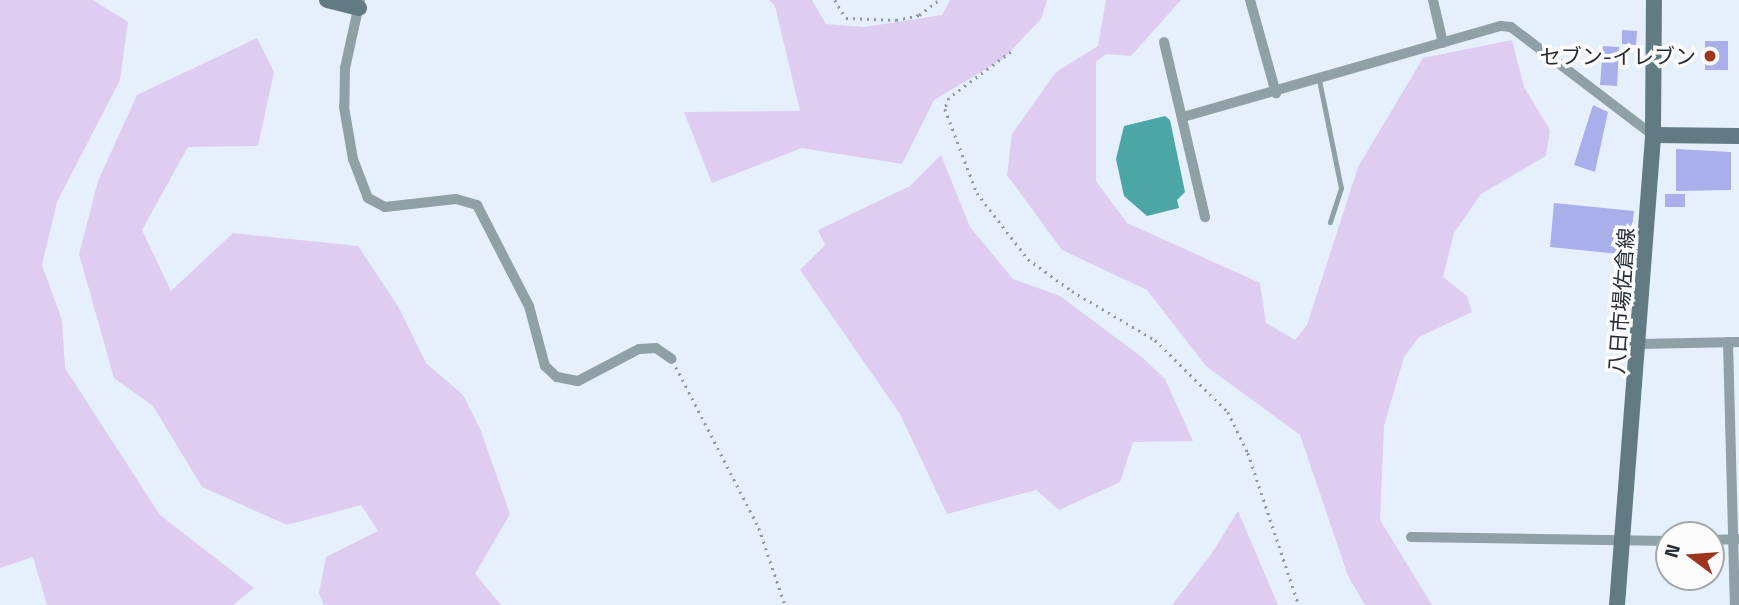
<!DOCTYPE html>
<html>
<head>
<meta charset="utf-8">
<style>
	body { margin:0 }
	#map { position:relative; width:1739px; height:605px; overflow:hidden; background:#e6f0fc; font-family:"Titillium Web","Noto Sans JP",sans-serif }
	div>[style] { position:absolute }
	.green>* { inset:0; background:#dfccf1 }
	.water>* { inset:0; background:#4ba6a5 }
	.building>* { inset:0; background:#a9afeb }
	.path>* { height:2.5px; margin-top:-1.25px; transform-origin:0; background:repeating-linear-gradient(90deg,#8e97a3 0 2px,transparent 0 7px) }
	.lane>* { height:5px; margin:-2.5px; padding:0 2.5px; transform-origin:2.5px; border-radius:2.5px; background:#8fa0a6 }
	.street>* { height:10px; margin:-5px; padding:0 5px; transform-origin:5px; border-radius:5px; background:#8fa0a6 }
	.secondary>* { height:16px; margin:-8px; padding:0 8px; transform-origin:8px; border-radius:8px; background:#617a83 }
	.dots>* { width:19px; height:19px; translate:-50% -50%; box-sizing:border-box; border:4px solid #fcfcfc; border-radius:50% }
	span { translate:-50% -50%; white-space:nowrap; text-align:center; line-height:1.15; -webkit-text-stroke:7px #fcfcfc; paint-order:stroke }
	.poi-label { font-size:21px; color:#232c37 }
	.right { translate:-100% -50%; text-align:right }
	.street-label { font-size:21px; color:#232c37 }
	.north { position:absolute; left:1655px; top:521px; width:70px; height:70px; box-sizing:border-box; background:#fcfcfc; border:2px solid #a5a9ad; border-radius:50%; rotate:286deg; font-size:19px; font-weight:700; line-height:28px; text-align:center; color:#232c37 }
	.north::after { content:''; display:block; margin:auto; width:24px; height:32px; background:#9e351e; clip-path:polygon(50% 0,100% 100%,50% 72%,0 100%) }
</style>
</head>
<body>
<div id="map">
	<div class="green">
		<div style="clip-path:polygon(0 0,93px 0,128px 22px,120px 80px,57px 202px,42px 265px,62px 320px,65px 368px,160px 515px,254px 588px,233px 605px,47px 605px,33px 557px,0 568px)"></div>
		<div style="clip-path:polygon(769px 0,812px 0,826px 24px,864px 27px,942px 15px,950px 0,1047px 0,1041px 19px,1003px 59px,934px 100px,902px 164px,802px 148px,712px 183px,684px 112px,800px 111px,775px 6px)"></div>
		<div style="clip-path:polygon(1106px 0,1181px 0,1131px 56px,1106px 54px,1096px 62px,1096px 181px,1127px 223px,1260px 283px,1266px 323px,1295px 340px,1307px 325px,1358px 167px,1423px 58px,1512px 40px,1524px 87px,1550px 130px,1546px 156px,1481px 194px,1454px 233px,1443px 277px,1467px 296px,1472px 312px,1419px 337px,1404px 357px,1384px 426px,1380px 520px,1432px 605px,1365px 605px,1348px 576px,1300px 435px,1206px 366px,1147px 290px,1062px 250px,1007px 175px,1012px 134px,1056px 72px,1098px 46px)"></div>
		<div style="clip-path:polygon(257px 38px,274px 72px,258px 146px,188px 147px,142px 230px,171px 291px,233px 233px,358px 246px,399px 308px,426px 363px,463px 395px,481px 431px,510px 514px,475px 574px,501px 605px,324px 605px,319px 593px,326px 557px,378px 531px,361px 505px,287px 525px,202px 487px,153px 406px,114px 378px,79px 254px,98px 181px,137px 95px)"></div>
		<div style="clip-path:polygon(941px 155px,970px 227px,1013px 279px,1060px 296px,1143px 358px,1165px 379px,1193px 441px,1133px 442px,1120px 482px,1059px 510px,1036px 490px,947px 514px,900px 414px,800px 270px,825px 245px,818px 230px,910px 186px)"></div>
		<div style="clip-path:polygon(1238px 511px,1278px 605px,1172px 605px,1212px 553px)"></div>
	</div>
	<div class="water">
		<div style="clip-path:polygon(1165px 116px,1170px 120px,1185px 192px,1177px 200px,1179px 208px,1147px 216px,1124px 196px,1116px 159px,1124px 126px)"></div>
	</div>
	<div class="building">
		<div style="clip-path:polygon(1622px 30px,1637px 31px,1636px 45px,1622px 44px)"></div>
		<div style="clip-path:polygon(1705px 41px,1728px 41px,1728px 70px,1705px 70px)"></div>
		<div style="clip-path:polygon(1603px 46px,1619px 47px,1617px 86px,1600px 85px)"></div>
		<div style="clip-path:polygon(1593px 105px,1608px 112px,1595px 172px,1574px 165px)"></div>
		<div style="clip-path:polygon(1676px 149px,1731px 152px,1731px 190px,1676px 191px)"></div>
		<div style="clip-path:polygon(1665px 194px,1685px 194px,1685px 207px,1665px 207px)"></div>
		<div style="clip-path:polygon(1554px 203px,1634px 211px,1629px 255px,1550px 247px)"></div>
	</div>
	<div class="path">
		<div style="left:835px;top:0;width:21px;rotate:59deg"></div>
		<div style="left:846px;top:18px;width:50px;rotate:2.3deg"></div>
		<div style="left:896px;top:20px;width:24px;rotate:-12deg"></div>
		<div style="left:919px;top:15px;width:25px;rotate:-37deg"></div>
		<div style="left:1011px;top:52px;width:77px;rotate:143.4deg"></div>
		<div style="left:949px;top:98px;width:12px;rotate:110deg"></div>
		<div style="left:945px;top:109px;width:90px;rotate:69.1deg"></div>
		<div style="left:977px;top:193px;width:83px;rotate:52.3deg"></div>
		<div style="left:1028px;top:259px;width:54px;rotate:36deg"></div>
		<div style="left:1072px;top:291px;width:96px;rotate:30.6deg"></div>
		<div style="left:1155px;top:340px;width:103px;rotate:44.6deg"></div>
		<div style="left:1228px;top:412px;width:46px;rotate:64deg"></div>
		<div style="left:1248px;top:453px;width:160px;rotate:71.5deg"></div>
		<div style="left:676px;top:367px;width:181px;rotate:62.7deg"></div>
		<div style="left:759px;top:528px;width:81px;rotate:71.3deg"></div>
	</div>
	<div class="lane">
		<div style="left:1319px;top:80px;width:110px;rotate:78.5deg"></div>
		<div style="left:1341px;top:188px;width:36px;rotate:108deg"></div>
	</div>
	<div class="street">
		<div style="left:360px;top:0;width:70px;rotate:102.4deg"></div>
		<div style="left:345px;top:68px;width:39px;rotate:91deg"></div>
		<div style="left:344px;top:107px;width:53px;rotate:80.2deg"></div>
		<div style="left:353px;top:159px;width:42px;rotate:69deg"></div>
		<div style="left:368px;top:198px;width:19px;rotate:28deg"></div>
		<div style="left:385px;top:207px;width:71px;rotate:-6.4deg"></div>
		<div style="left:456px;top:199px;width:22px;rotate:16deg"></div>
		<div style="left:477px;top:205px;width:114px;rotate:62.8deg"></div>
		<div style="left:529px;top:306px;width:62px;rotate:75.1deg"></div>
		<div style="left:545px;top:366px;width:16px;rotate:43deg"></div>
		<div style="left:557px;top:377px;width:21px;rotate:11deg"></div>
		<div style="left:578px;top:381px;width:69px;rotate:-27.7deg"></div>
		<div style="left:639px;top:349px;width:17px;rotate:-3deg"></div>
		<div style="left:656px;top:348px;width:19px;rotate:35deg"></div>
		<div style="left:1250px;top:0;width:97px;rotate:74.4deg"></div>
		<div style="left:1433px;top:0;width:44px;rotate:76.9deg"></div>
		<div style="left:1164px;top:42px;width:180px;rotate:76.8deg"></div>
		<div style="left:1183px;top:117px;width:331px;rotate:-16deg"></div>
		<div style="left:1501px;top:26px;width:10px;rotate:6deg"></div>
		<div style="left:1511px;top:27px;width:178px;rotate:37.3deg"></div>
		<div style="left:1728px;top:342px;width:263px;rotate:88.5deg"></div>
		<div style="left:1639px;top:344px;width:100px;rotate:-1.1deg"></div>
		<div style="left:1411px;top:537px;width:258px;rotate:0.9deg"></div>
		<div style="left:1711px;top:540px;width:28px;rotate:-2deg"></div>
	</div>
	<div class="secondary">
		<div style="left:327px;top:0;width:33px;rotate:14deg"></div>
		<div style="left:1653px;top:135px;width:86px;rotate:0.7deg"></div>
		<div style="left:1617px;top:605px;width:471px;rotate:-85.6deg"></div>
		<div style="left:1653px;top:135px;width:135px;rotate:-89.6deg"></div>
	</div>
	<div class="dots">
		<div style="left:1710px;top:56px;background:#9e351e"></div>
	</div>
	<div class="poi-label">
		<span class="right" style="left:1696px;top:56px">セブン-イレブン</span>
	</div>
	<div class="street-label">
		<span style="left:1621px;top:301px;rotate:-86deg">八日市場佐倉線</span>
	</div>
	<div class="north">N</div>
</div>
</body>
</html>
